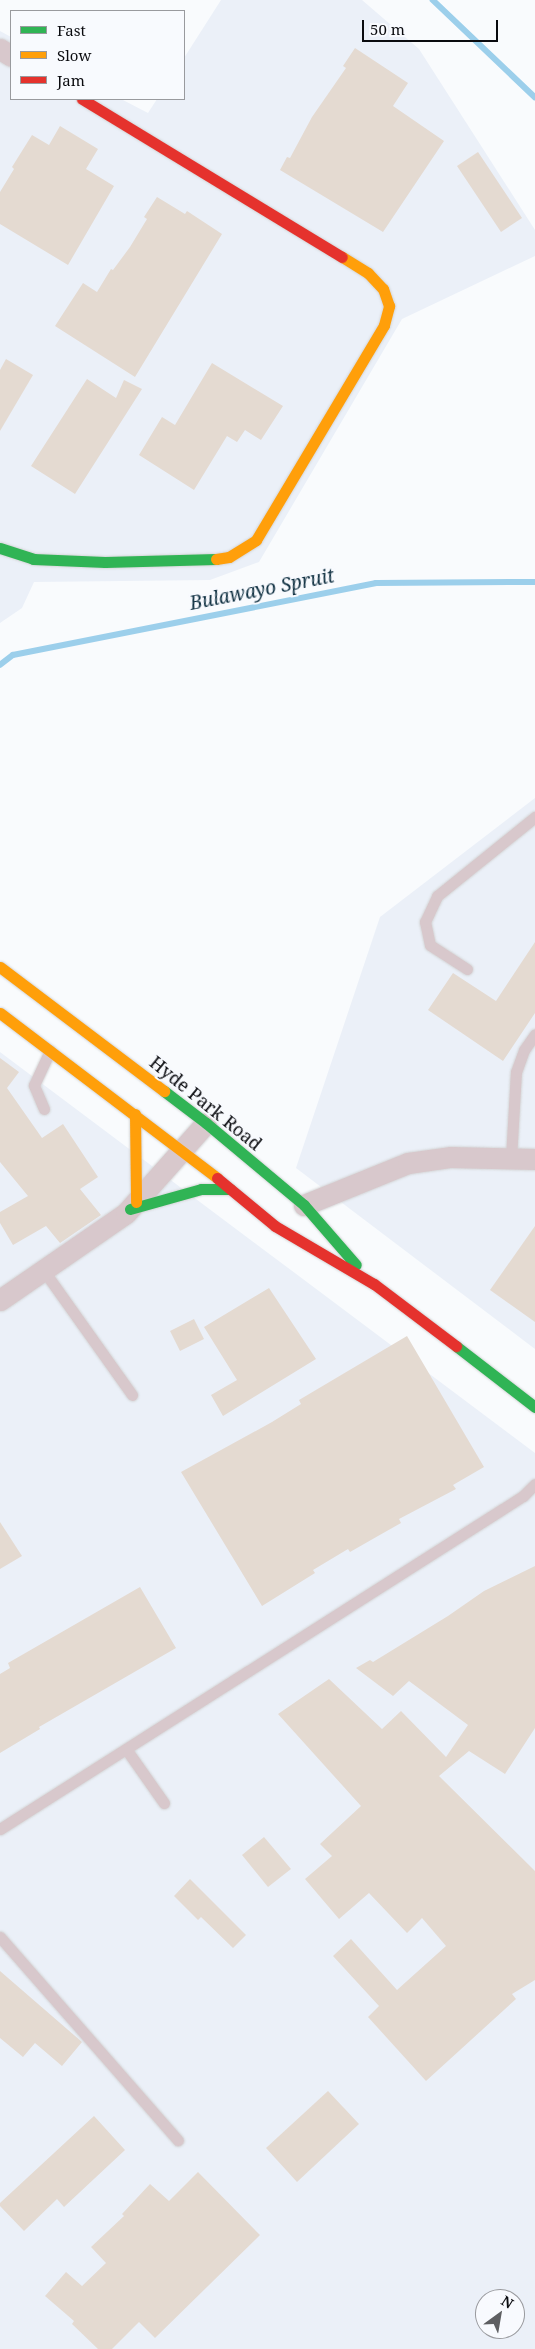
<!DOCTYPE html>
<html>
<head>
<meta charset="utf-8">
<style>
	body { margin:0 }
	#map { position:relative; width:535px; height:2349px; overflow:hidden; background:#f9fbfd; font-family:"Noto Serif",serif }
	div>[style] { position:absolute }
	.built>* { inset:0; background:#ebf0f8 }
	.stream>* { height:5.5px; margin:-2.75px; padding:0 2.75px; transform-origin:2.75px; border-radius:2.75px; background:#9ccfeb }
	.building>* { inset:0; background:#e4dad1 }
	.roads { filter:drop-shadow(0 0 1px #d4d5d6) drop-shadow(0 0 1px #d4d5d6) }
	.lane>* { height:11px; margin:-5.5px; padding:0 5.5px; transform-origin:5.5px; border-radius:5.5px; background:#d8c8cc }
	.street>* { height:21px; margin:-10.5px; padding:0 10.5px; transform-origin:10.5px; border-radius:10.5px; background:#d8c8cc }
	.fast>* { height:11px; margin:-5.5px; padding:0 5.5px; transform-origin:5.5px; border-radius:5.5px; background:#30b455 }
	.slow>* { height:11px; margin:-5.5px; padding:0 5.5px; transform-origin:5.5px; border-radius:5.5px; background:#ff9f0a }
	.jam>* { height:11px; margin:-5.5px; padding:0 5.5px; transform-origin:5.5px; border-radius:5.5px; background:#e5322d }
	span { translate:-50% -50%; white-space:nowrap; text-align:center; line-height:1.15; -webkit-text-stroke:4px #f8fafe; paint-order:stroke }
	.street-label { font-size:18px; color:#0a0b0f }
	.water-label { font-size:19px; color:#0d2e3f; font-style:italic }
	.legend { position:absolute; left:10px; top:10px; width:175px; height:90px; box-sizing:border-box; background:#f8fafe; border:1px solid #999a9e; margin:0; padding:6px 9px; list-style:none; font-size:15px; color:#0a0b0f }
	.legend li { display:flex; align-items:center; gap:10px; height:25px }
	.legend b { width:25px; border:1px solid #999a9e }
	.north { position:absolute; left:475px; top:2289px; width:50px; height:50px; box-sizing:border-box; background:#f8fafe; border:1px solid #999a9e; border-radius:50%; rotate:32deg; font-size:14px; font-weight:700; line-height:20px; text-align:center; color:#0a0b0f }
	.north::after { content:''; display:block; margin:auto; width:18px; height:22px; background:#5e5f62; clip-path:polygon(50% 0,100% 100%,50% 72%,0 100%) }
	.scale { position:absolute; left:362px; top:20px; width:136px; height:22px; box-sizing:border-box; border:2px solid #0a0b0f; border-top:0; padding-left:6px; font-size:15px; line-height:18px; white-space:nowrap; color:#0a0b0f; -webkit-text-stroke:4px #f8fafe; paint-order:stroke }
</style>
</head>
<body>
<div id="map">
	<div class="built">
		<div style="clip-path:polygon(221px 0,362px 0,419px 49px,535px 230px,535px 256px,402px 319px,259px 562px,210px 580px,34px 582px,22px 608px,0 623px,0 31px,11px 37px,11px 99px,121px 99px,148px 113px,157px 99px,184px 99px,184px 58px)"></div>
		<div style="clip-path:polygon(535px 798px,535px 1349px,296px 1168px,380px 917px)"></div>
		<div style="clip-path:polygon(evenodd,0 1052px,535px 1453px,535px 2349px,0 2349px,0 1052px,485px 2299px,515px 2299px,515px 2329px,485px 2329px,485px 2299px)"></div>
	</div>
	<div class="stream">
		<div style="left:433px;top:0;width:141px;rotate:43.6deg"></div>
		<div style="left:0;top:665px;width:16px;rotate:-38deg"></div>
		<div style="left:13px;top:655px;width:370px;rotate:-11.2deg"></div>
		<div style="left:376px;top:583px;width:159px;rotate:-0.4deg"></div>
	</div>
	<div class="building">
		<div style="clip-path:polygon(355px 48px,408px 83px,393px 106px,444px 141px,383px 232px,280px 170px,287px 157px,290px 158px,312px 117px,346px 68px,343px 66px)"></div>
		<div style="clip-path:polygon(60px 126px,98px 149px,86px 169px,114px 186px,68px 265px,0 224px,0 192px,14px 169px,12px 167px,32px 135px,49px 145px)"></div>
		<div style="clip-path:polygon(478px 152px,522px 218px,501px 232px,457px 166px)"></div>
		<div style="clip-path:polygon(157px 197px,185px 214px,187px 211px,222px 234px,135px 377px,55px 326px,83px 283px,97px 292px,111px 269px,113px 270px,130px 247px,147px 219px,144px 217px)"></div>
		<div style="clip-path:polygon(6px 359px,33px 375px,0 431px,0 370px)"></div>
		<div style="clip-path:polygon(212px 363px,283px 406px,261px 440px,245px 430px,237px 442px,227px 436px,194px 490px,139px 455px,162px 417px,175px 425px)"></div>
		<div style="clip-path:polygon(87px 379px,116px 398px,124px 380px,142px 389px,75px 494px,31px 466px)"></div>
		<div style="clip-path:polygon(535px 942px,535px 1013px,503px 1061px,428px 1010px,453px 973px,496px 1001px)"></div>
		<div style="clip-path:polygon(0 1058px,19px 1072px,7px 1088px,42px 1138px,63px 1124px,98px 1177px,80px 1189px,101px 1215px,60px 1243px,46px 1226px,13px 1245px,0 1223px,0 1212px,28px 1196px,0 1162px)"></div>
		<div style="clip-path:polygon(535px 1226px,535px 1322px,490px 1290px)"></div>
		<div style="clip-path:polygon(269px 1288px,316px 1359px,223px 1416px,211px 1395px,237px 1380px,204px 1327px)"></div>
		<div style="clip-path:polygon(194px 1319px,204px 1339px,180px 1351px,170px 1331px)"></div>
		<div style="clip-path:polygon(407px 1336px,484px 1467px,453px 1485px,456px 1489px,399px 1519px,401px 1523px,378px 1536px,350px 1552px,348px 1549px,313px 1570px,315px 1573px,262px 1606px,181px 1472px,272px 1422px,301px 1404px,299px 1400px)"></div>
		<div style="clip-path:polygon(0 1522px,22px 1556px,0 1569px)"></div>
		<div style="clip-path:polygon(535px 1566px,535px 1728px,505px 1774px,469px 1751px,439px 1776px,535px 1871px,535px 1980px,512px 1994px,516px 1999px,426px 2081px,368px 2017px,379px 2006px,333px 1956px,351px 1939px,397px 1990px,446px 1946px,422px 1918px,407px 1933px,369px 1893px,339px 1919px,305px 1879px,332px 1856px,320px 1844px,361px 1806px,278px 1714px,329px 1679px,382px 1729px,401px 1711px,446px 1757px,468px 1725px,409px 1681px,393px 1696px,356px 1668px,370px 1660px,373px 1662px,448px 1616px,484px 1591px)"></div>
		<div style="clip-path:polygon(140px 1587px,176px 1648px,39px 1727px,40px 1729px,0 1753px,0 1674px,10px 1668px,8px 1663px)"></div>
		<div style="clip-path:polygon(264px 1837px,291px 1869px,268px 1887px,242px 1855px)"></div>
		<div style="clip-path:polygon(190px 1879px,246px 1935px,233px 1948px,201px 1917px,198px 1920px,174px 1896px)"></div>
		<div style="clip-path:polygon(0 1971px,82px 2042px,62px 2066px,35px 2043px,23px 2057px,0 2038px)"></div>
		<div style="clip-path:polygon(328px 2091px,359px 2124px,297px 2182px,266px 2148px)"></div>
		<div style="clip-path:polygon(94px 2116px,125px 2150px,64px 2207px,57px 2199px,24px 2231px,0 2206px,0 2203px)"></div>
		<div style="clip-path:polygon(198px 2172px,260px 2235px,155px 2338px,139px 2322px,112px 2349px,98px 2349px,72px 2324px,74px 2321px,45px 2296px,66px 2272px,82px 2286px,106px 2263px,91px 2247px,124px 2216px,122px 2214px,150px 2184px,169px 2201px)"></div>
	</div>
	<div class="roads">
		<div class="lane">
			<div style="left:467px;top:969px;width:44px;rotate:-147deg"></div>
			<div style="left:430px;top:945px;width:24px;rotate:-102deg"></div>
			<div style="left:425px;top:922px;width:29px;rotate:-65deg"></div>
			<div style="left:437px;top:896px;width:126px;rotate:-38.9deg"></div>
			<div style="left:44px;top:1109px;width:26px;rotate:-113deg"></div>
			<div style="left:34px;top:1085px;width:38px;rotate:-65deg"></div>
			<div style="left:511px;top:1158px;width:86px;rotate:-86.7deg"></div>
			<div style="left:516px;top:1072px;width:23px;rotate:-70deg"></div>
			<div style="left:524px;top:1050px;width:19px;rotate:-55deg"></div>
			<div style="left:44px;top:1271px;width:152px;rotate:54.6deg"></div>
			<div style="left:126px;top:1749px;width:66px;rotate:54.9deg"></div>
			<div style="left:0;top:1829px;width:620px;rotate:-32.49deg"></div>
			<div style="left:523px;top:1496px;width:17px;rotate:-45deg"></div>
			<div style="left:0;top:1937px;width:270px;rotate:48.8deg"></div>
		</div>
		<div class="street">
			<div style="left:0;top:49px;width:13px;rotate:32deg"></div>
			<div style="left:304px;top:1205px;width:112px;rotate:-22deg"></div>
			<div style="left:408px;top:1163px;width:42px;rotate:-8.1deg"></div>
			<div style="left:450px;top:1157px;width:85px;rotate:1.3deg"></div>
			<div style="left:0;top:1300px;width:153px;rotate:-34.6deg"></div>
			<div style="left:126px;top:1213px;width:120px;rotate:-48.4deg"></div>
		</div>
		<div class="fast">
			<div style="left:0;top:548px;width:35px;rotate:18deg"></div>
			<div style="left:33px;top:559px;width:72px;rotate:2.4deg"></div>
			<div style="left:105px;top:562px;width:111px;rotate:-1.5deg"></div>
			<div style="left:164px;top:1091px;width:53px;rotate:37.3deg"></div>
			<div style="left:206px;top:1123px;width:128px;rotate:39.9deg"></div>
			<div style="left:304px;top:1205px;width:79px;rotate:49.1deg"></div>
			<div style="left:130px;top:1209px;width:74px;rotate:-15.7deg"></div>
			<div style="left:201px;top:1189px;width:29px"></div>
			<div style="left:456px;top:1346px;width:100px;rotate:37.7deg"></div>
		</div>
		<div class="slow">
			<div style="left:216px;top:559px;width:13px;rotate:-9deg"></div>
			<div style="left:229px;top:557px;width:32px;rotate:-32deg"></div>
			<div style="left:256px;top:540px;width:250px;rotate:-59.2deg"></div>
			<div style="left:384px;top:325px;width:20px;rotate:-75deg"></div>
			<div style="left:389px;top:306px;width:18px;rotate:-109deg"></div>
			<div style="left:383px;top:289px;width:22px;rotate:-133deg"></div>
			<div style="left:368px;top:273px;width:31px;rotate:-148deg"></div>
			<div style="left:0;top:967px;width:206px;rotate:37.1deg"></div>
			<div style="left:0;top:1013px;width:273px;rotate:37.2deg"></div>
			<div style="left:135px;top:1114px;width:88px;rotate:89.3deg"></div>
		</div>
		<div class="jam">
			<div style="left:82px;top:99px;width:304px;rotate:31.3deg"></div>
			<div style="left:217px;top:1178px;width:75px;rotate:39.6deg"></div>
			<div style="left:275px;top:1226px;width:115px;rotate:30.4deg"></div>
			<div style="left:374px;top:1284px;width:103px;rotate:37.1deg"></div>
		</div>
	</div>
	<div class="street-label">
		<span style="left:206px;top:1103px;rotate:39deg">Hyde Park Road</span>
	</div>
	<div class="water-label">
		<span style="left:262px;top:590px;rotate:-11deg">Bulawayo Spruit</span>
	</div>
	<ul class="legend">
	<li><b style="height:6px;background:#30b455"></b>Fast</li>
	<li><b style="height:6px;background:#ff9f0a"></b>Slow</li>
	<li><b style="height:6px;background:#e5322d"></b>Jam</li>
	</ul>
	<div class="north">N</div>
	<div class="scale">50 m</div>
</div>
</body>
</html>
